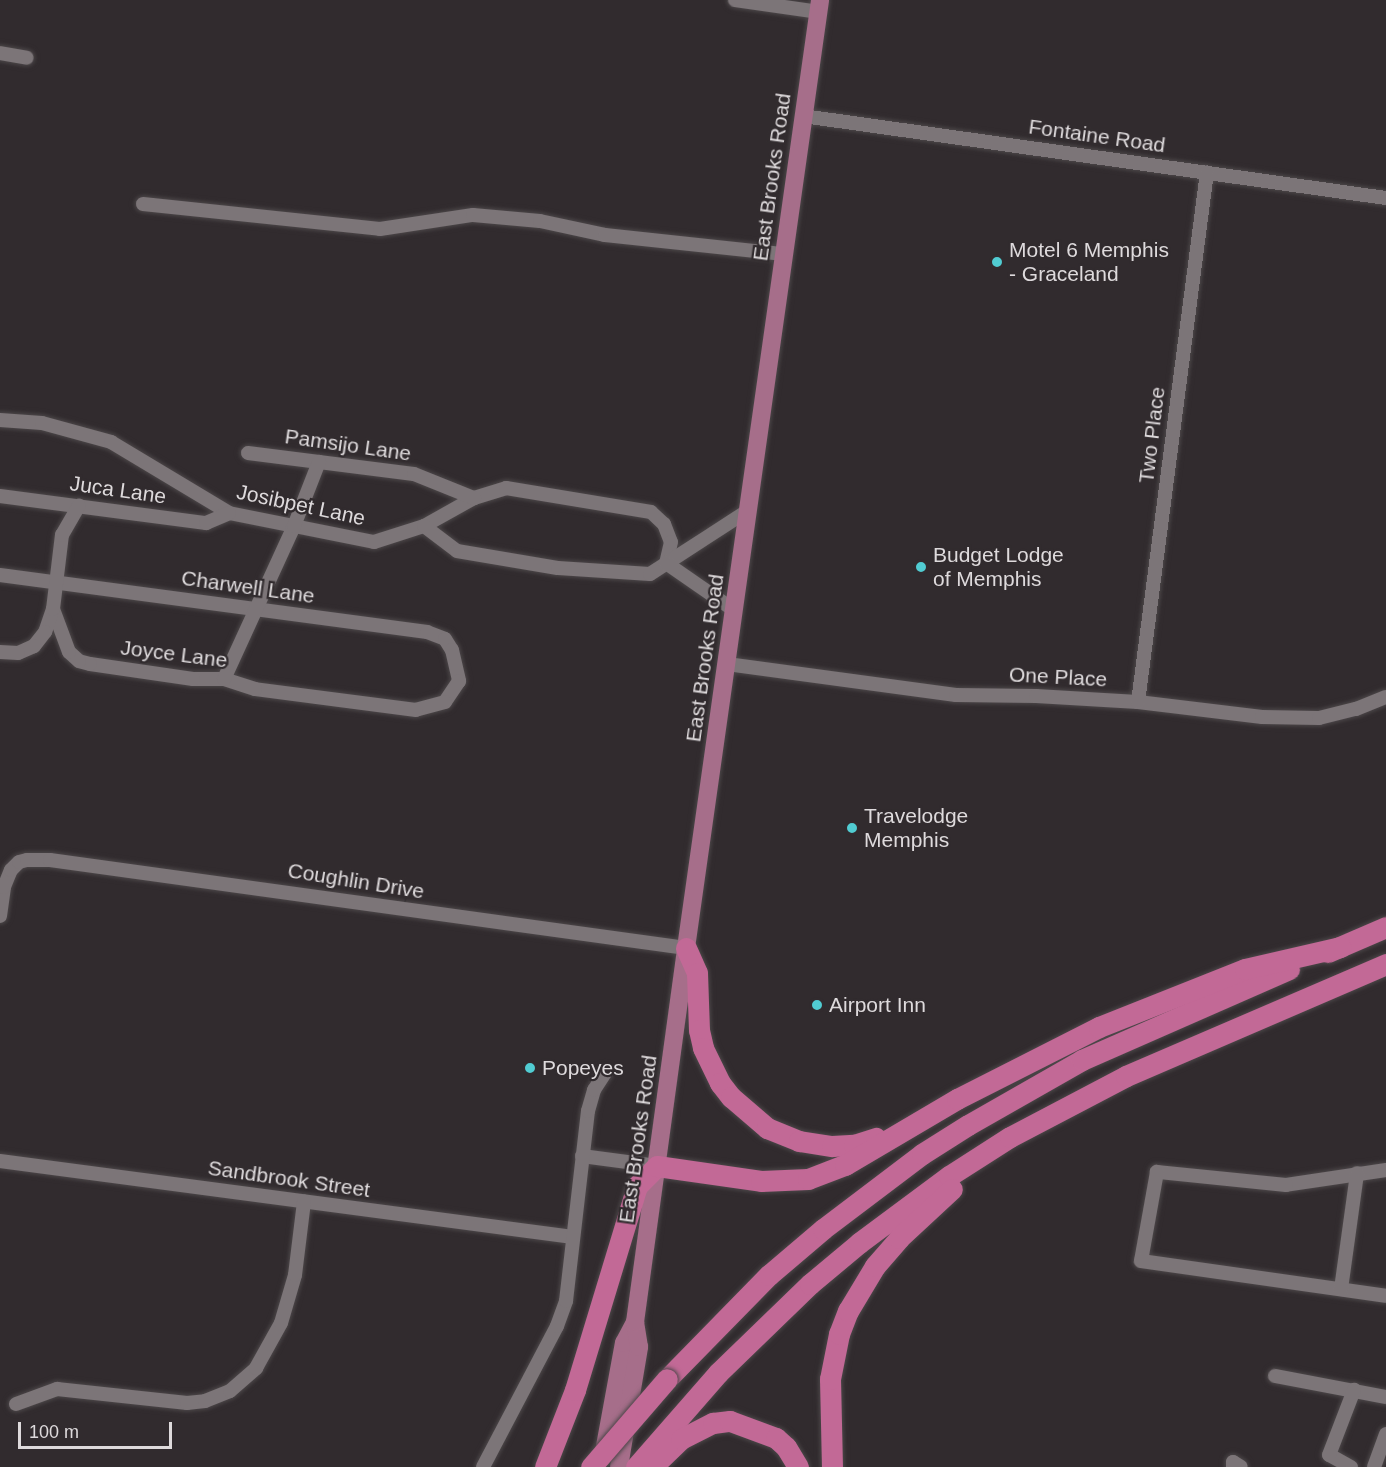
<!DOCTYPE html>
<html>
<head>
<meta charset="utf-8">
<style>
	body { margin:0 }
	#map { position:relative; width:1386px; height:1467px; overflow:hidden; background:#312b2e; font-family:Helvetica,sans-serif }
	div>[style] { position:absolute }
	.roads { filter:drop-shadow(0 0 2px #4c4749) drop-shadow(0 0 2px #4c4749) }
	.minor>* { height:14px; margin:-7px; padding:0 7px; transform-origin:7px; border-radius:7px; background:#7c7578 }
	.major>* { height:18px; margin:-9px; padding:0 9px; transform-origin:9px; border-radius:9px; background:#a66e8a }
	.highway>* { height:21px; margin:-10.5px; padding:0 10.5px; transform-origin:10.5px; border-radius:10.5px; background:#c26996 }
	.bridges { filter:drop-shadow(0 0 2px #4c4749) drop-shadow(0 0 2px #4c4749) }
	.highway-bridge>* { height:21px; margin:-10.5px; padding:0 10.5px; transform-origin:10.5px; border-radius:10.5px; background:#c26996 }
	.dots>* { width:16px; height:16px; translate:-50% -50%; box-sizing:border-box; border:3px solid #312b2e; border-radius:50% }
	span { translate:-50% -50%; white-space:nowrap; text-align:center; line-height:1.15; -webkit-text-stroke:4.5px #312b2e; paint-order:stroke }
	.street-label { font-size:21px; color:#dedadc }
	.poi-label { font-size:21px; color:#dedadc }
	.left { translate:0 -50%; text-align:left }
	.scale { position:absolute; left:18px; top:1422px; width:154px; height:27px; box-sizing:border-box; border:3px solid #dedadc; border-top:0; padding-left:8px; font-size:18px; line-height:21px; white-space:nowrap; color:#dedadc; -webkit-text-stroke:4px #312b2e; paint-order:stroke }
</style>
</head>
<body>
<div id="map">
	<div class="roads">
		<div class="minor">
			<div style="left:735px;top:0;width:85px;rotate:8.1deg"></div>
			<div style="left:0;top:53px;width:27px;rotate:10deg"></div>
			<div style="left:803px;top:116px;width:589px;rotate:8.01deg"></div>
			<div style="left:143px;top:204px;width:238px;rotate:6deg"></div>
			<div style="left:380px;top:229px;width:94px;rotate:-8.6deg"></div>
			<div style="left:473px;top:215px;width:67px;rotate:5.1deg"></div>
			<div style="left:540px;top:221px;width:66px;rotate:12.2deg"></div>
			<div style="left:605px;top:235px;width:180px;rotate:6.1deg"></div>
			<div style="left:0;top:420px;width:42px;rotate:4.1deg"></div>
			<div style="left:42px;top:423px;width:72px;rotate:15.4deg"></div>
			<div style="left:111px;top:442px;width:138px;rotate:31deg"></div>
			<div style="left:229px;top:513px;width:148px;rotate:11.3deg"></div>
			<div style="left:374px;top:542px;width:52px;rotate:-17.7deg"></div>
			<div style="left:424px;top:526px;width:57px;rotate:-29.2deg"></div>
			<div style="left:474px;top:498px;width:34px;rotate:-17deg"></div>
			<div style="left:506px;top:488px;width:147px;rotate:9.4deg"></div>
			<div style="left:651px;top:512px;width:18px;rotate:43deg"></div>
			<div style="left:664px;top:524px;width:19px;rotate:69deg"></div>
			<div style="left:671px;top:542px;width:22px;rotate:103deg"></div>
			<div style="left:248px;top:453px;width:167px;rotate:7.2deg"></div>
			<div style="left:414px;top:474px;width:65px;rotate:21.8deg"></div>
			<div style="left:0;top:496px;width:208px;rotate:7.5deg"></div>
			<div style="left:206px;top:523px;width:25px;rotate:-23deg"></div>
			<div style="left:424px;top:526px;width:41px;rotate:37.1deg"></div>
			<div style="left:457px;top:551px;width:102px;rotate:9.6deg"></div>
			<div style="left:558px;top:568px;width:92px;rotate:3.7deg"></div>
			<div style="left:650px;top:574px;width:118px;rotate:-32.9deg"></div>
			<div style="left:666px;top:563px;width:83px;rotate:34.7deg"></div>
			<div style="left:0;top:575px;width:431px;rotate:7.6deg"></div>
			<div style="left:427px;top:632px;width:19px;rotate:21deg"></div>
			<div style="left:445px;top:639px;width:13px;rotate:58deg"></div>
			<div style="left:452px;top:650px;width:32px;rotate:77deg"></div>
			<div style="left:459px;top:681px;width:25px;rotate:124deg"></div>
			<div style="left:445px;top:702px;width:30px;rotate:165deg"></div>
			<div style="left:416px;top:710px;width:162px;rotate:-172.6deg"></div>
			<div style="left:255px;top:689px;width:33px;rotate:-162deg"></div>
			<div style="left:224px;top:679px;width:31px;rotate:180deg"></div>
			<div style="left:193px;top:679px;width:104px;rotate:-171.7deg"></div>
			<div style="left:90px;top:664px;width:11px;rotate:-165deg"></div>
			<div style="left:79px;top:661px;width:13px;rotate:-138deg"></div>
			<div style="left:69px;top:652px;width:46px;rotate:-110.4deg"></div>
			<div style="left:53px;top:609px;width:24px;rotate:109deg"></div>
			<div style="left:45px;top:632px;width:18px;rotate:128deg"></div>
			<div style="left:34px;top:646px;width:17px;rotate:156deg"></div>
			<div style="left:18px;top:653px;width:18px;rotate:-177deg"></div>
			<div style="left:53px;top:609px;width:75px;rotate:-83.1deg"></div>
			<div style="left:62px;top:535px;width:34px;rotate:-60deg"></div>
			<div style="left:727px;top:664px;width:231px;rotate:7.7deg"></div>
			<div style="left:956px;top:695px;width:80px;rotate:0.7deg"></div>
			<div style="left:1036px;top:696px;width:102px;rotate:3.4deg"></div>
			<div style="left:1138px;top:702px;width:125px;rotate:6.9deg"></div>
			<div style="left:1262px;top:717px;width:57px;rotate:1deg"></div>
			<div style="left:1319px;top:718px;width:38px;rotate:-14deg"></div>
			<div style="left:1356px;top:709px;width:32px;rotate:-22deg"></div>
			<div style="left:224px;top:679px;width:168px;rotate:-65.4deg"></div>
			<div style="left:294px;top:526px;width:69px;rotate:-68.7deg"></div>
			<div style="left:1138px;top:702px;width:534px;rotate:-82.58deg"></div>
			<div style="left:0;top:916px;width:29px;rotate:-82deg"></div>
			<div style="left:4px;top:887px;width:18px;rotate:-68deg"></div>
			<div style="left:11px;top:870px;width:11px;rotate:-45deg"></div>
			<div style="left:19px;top:862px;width:8px;rotate:-14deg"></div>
			<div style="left:27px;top:860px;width:23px"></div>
			<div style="left:50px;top:860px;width:642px;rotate:7.88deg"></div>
			<div style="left:582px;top:1156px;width:76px;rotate:7.6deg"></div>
			<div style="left:0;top:1161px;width:578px;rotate:7.56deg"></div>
			<div style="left:1386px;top:1170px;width:101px;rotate:171.5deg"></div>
			<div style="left:1286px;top:1185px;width:130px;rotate:-174.2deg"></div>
			<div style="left:1157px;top:1172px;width:90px;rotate:100.2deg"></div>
			<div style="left:1141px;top:1261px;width:247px;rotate:8.1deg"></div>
			<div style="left:1341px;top:1289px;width:117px;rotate:-82.1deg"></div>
			<div style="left:1275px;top:1376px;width:113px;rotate:10.7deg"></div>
			<div style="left:16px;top:1404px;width:44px;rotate:-20.1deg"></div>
			<div style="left:57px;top:1389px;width:131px;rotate:6.1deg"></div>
			<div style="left:187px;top:1403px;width:18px;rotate:-6deg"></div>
			<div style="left:205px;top:1401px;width:27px;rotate:-22deg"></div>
			<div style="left:230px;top:1391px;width:35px;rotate:-41deg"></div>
			<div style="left:256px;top:1368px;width:51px;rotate:-60.9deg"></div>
			<div style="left:281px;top:1323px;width:50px;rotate:-73.7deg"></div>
			<div style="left:295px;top:1275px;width:74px;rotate:-83deg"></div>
			<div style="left:483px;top:1467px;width:159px;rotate:-62.3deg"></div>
			<div style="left:557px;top:1326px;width:27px;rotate:-70deg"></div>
			<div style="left:566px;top:1301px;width:191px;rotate:-83.4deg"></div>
			<div style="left:588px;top:1111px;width:22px;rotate:-74deg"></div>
			<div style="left:594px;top:1090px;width:20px;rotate:-57deg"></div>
			<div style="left:1233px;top:1467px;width:5px;rotate:-90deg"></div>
			<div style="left:1233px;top:1462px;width:9px;rotate:32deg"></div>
			<div style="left:1351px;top:1467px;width:25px;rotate:-151deg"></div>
			<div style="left:1329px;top:1455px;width:70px;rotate:-69deg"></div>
			<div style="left:1374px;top:1467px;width:35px;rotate:-70deg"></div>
		</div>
		<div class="major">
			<div style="left:603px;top:1457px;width:116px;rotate:-79.6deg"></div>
			<div style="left:624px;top:1343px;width:24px;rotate:-62deg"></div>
			<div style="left:619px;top:1467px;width:122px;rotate:-80.5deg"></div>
			<div style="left:639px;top:1347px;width:25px;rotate:-99deg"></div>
			<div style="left:635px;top:1322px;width:377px;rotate:-82.2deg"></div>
			<div style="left:686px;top:948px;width:957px;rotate:-81.95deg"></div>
		</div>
		<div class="highway">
			<div style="left:686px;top:948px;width:27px;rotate:66deg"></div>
			<div style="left:697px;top:973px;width:57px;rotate:88deg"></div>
			<div style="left:699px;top:1030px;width:18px;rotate:77deg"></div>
			<div style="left:703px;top:1048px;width:39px;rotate:64deg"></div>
			<div style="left:720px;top:1083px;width:18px;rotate:52deg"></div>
			<div style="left:731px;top:1097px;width:48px;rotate:40.7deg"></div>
			<div style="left:767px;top:1128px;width:35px;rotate:22deg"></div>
			<div style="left:799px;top:1141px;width:33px;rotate:9deg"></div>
			<div style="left:832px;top:1146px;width:22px;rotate:-3deg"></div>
			<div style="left:854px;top:1145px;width:23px;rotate:-18deg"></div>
			<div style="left:1328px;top:952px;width:63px;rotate:-23.3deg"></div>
			<div style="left:667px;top:1379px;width:146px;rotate:-45.6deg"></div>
			<div style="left:769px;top:1275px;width:71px;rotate:-40.4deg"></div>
			<div style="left:823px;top:1229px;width:124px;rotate:-37.1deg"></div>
			<div style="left:922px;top:1154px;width:54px;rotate:-32.2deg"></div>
			<div style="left:968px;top:1125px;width:131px;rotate:-29.7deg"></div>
			<div style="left:1082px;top:1060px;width:226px;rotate:-23.7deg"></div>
			<div style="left:545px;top:1467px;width:83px;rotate:-68.7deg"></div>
			<div style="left:575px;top:1390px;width:213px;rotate:-73.1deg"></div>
			<div style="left:637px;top:1186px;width:28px;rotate:-45deg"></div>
			<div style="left:657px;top:1166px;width:105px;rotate:8.2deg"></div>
			<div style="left:761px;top:1181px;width:47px;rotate:-2.4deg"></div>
			<div style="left:808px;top:1179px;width:40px;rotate:-21deg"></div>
			<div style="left:845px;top:1165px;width:130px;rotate:-30.5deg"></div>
			<div style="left:957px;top:1099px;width:159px;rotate:-26.9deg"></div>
			<div style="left:1099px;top:1027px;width:157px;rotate:-21.7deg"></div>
			<div style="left:1245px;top:969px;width:98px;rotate:-13deg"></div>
			<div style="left:636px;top:1467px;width:125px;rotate:-48.9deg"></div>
			<div style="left:718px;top:1373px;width:128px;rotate:-44.1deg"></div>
			<div style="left:810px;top:1284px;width:64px;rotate:-39.9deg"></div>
			<div style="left:859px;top:1243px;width:112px;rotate:-36.7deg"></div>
			<div style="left:949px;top:1176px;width:72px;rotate:-32.6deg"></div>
			<div style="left:1010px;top:1137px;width:131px;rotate:-27.7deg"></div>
			<div style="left:1126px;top:1076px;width:283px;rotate:-23.3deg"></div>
			<div style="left:652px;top:1467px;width:40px;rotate:-44deg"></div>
			<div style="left:681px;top:1439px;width:36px;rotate:-27deg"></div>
			<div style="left:713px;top:1423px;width:17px;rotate:-7deg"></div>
			<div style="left:730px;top:1421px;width:49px;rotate:20.3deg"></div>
			<div style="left:776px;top:1438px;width:13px;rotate:42deg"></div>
			<div style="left:786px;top:1447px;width:23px;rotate:59deg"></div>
			<div style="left:832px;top:1467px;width:88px;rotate:-91.3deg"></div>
			<div style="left:830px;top:1379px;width:46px;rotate:-78.7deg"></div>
			<div style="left:839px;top:1334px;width:25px;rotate:-69deg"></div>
			<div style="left:848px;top:1311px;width:52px;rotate:-59deg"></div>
			<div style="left:875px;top:1266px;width:37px;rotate:-49deg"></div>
			<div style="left:899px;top:1238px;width:72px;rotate:-42.8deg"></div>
		</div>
	</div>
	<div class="bridges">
		<div class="highway-bridge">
			<div style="left:591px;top:1467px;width:116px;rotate:-49.2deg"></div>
		</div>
	</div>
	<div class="dots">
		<div style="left:997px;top:262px;background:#51ccd2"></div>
		<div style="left:921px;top:567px;background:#51ccd2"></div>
		<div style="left:852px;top:828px;background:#51ccd2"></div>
		<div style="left:817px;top:1005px;background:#51ccd2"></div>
		<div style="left:530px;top:1068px;background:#51ccd2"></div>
	</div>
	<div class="street-label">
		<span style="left:1097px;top:136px;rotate:8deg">Fontaine Road</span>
		<span style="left:772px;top:177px;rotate:-82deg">East Brooks Road</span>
		<span style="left:1152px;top:435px;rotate:-83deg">Two Place</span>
		<span style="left:348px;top:445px;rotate:8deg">Pamsijo Lane</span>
		<span style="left:118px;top:490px;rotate:8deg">Juca Lane</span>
		<span style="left:301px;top:505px;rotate:12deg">Josibpet Lane</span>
		<span style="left:248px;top:587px;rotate:8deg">Charwell Lane</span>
		<span style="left:174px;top:654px;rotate:7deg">Joyce Lane</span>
		<span style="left:705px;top:658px;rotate:-82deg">East Brooks Road</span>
		<span style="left:1058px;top:677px;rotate:3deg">One Place</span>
		<span style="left:356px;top:881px;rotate:9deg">Coughlin Drive</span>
		<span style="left:638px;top:1139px;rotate:-82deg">East Brooks Road</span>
		<span style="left:289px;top:1179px;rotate:8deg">Sandbrook Street</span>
	</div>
	<div class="poi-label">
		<span class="left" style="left:1009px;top:262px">Motel 6 Memphis<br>- Graceland</span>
		<span class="left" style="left:933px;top:567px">Budget Lodge<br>of Memphis</span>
		<span class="left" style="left:864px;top:828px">Travelodge<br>Memphis</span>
		<span class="left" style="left:829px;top:1005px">Airport Inn</span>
		<span class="left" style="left:542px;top:1068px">Popeyes</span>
	</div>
	<div class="scale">100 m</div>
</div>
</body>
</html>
